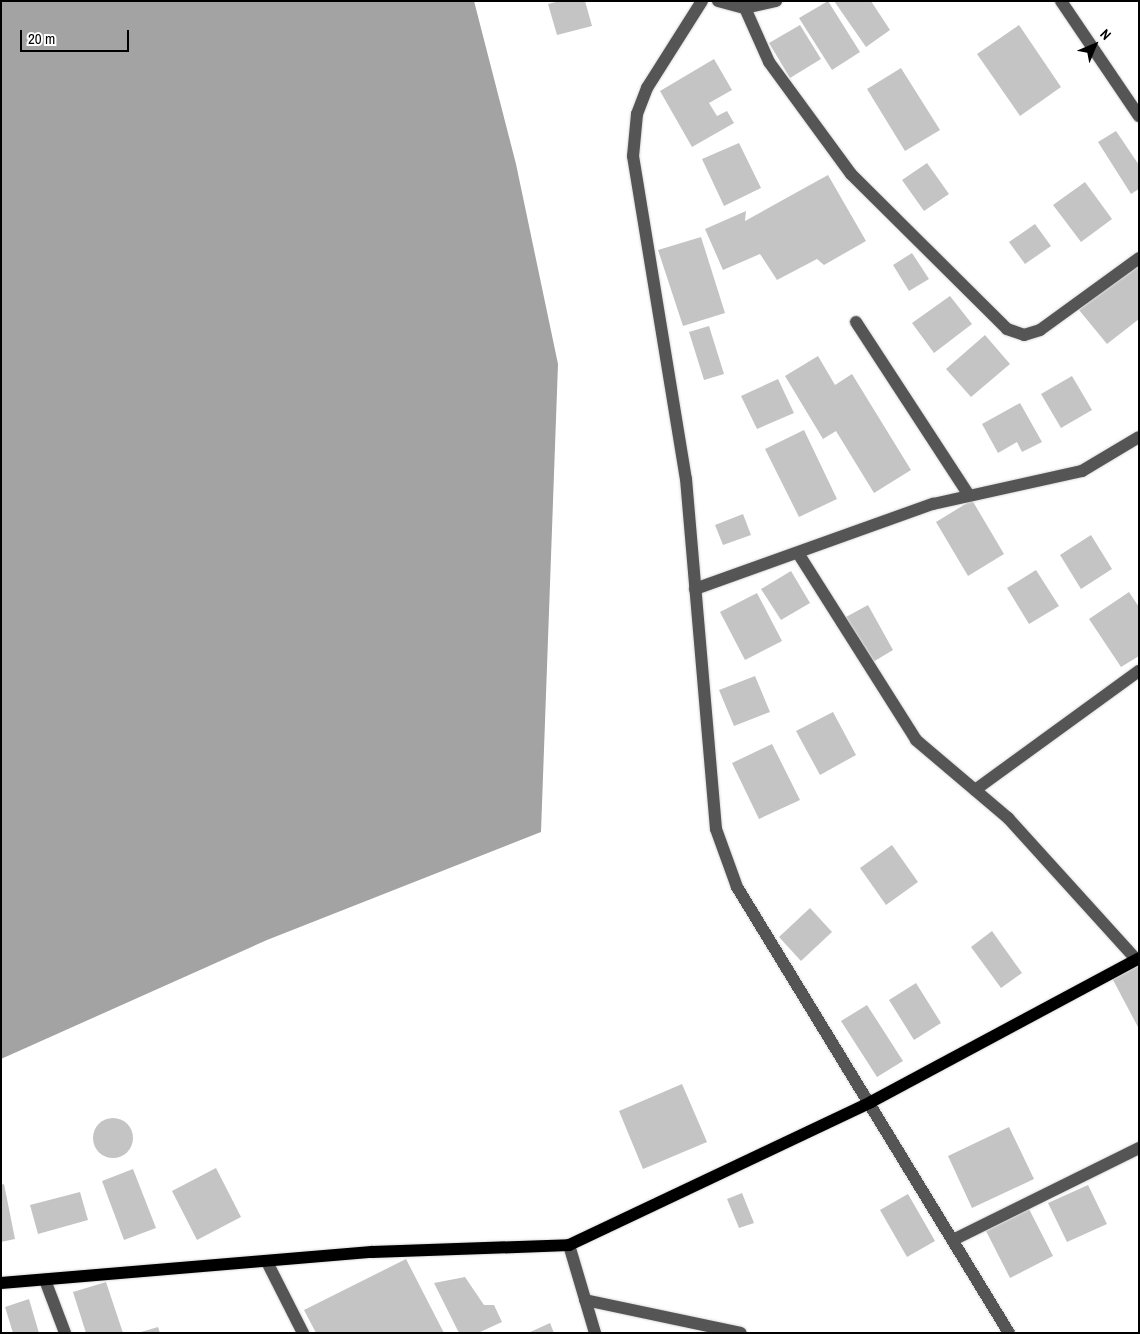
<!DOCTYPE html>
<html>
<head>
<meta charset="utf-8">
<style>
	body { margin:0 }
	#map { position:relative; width:1140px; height:1334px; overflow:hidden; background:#fff; font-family:"Archivo Narrow",sans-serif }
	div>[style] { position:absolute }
	.water>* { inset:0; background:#a3a3a3 }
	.building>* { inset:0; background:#c4c4c4 }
	.round { border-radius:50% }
	.roads { filter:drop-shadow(0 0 1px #dbdbdb) drop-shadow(0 0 1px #dbdbdb) }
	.minor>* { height:12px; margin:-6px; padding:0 6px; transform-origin:6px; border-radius:6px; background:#555 }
	.major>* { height:12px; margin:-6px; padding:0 6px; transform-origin:6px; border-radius:6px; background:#000 }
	span { translate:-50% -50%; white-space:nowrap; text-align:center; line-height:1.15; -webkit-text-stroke:4px #fff; paint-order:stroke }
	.frame { position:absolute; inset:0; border:2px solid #000; pointer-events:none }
	.north { position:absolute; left:1070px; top:20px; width:50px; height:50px; -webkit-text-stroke:4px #fff; paint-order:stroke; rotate:45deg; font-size:14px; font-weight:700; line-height:20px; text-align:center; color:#000 }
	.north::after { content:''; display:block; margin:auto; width:18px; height:22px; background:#000; clip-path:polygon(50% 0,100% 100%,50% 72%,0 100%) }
	.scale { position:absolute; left:20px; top:30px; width:109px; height:22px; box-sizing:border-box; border:2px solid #000; border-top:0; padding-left:6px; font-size:15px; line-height:18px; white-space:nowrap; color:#000; -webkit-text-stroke:4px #fff; paint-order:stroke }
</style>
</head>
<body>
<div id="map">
	<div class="water">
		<div style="clip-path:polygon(1px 1px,474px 1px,516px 164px,558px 364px,541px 832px,267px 940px,1px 1059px)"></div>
	</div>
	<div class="building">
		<div style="clip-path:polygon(560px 1px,585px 1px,592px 26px,557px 35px,548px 4px)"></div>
		<div style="clip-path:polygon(828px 1px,860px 52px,832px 70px,799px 18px)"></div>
		<div style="clip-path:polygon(834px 1px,871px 1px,890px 30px,866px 47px)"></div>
		<div style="clip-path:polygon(800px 25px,821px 59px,790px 78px,769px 43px)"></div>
		<div style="clip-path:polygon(1019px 25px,1061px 87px,1020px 116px,977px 54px)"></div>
		<div style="clip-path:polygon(714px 59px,732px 90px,709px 103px,717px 116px,727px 111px,734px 123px,692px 147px,660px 91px)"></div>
		<div style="clip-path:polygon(901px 68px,940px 130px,905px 151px,867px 89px)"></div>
		<div style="clip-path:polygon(1116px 131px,1139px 165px,1139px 189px,1131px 194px,1098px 142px)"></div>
		<div style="clip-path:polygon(739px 143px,761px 188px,724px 206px,702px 159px)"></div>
		<div style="clip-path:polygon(927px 163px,949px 194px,924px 211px,902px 180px)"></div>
		<div style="clip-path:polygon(828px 175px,866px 241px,824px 265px,817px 259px,777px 280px,760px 254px,723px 270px,705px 229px,746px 211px,745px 221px)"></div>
		<div style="clip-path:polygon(1085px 182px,1112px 219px,1081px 242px,1053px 205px)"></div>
		<div style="clip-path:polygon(1035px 224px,1051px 246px,1025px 264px,1009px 242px)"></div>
		<div style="clip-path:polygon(701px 237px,725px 313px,683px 326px,658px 250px)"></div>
		<div style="clip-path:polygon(912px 253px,929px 279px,909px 291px,893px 265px)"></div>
		<div style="clip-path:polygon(1139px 262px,1139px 319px,1107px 344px,1079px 310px)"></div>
		<div style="clip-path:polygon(950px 296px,972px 324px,934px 353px,912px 323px)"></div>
		<div style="clip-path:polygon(709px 326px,724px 374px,704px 380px,689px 332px)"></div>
		<div style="clip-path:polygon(985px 335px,1010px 364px,971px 397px,946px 369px)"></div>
		<div style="clip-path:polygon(818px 356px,835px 385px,852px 374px,911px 470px,874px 493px,836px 431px,823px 439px,785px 376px)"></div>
		<div style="clip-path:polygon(1072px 376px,1092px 410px,1061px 428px,1041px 394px)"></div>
		<div style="clip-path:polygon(778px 379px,794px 413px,757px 429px,741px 396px)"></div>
		<div style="clip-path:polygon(1020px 403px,1042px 442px,1022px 452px,1017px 442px,998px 453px,982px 424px)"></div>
		<div style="clip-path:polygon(804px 430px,837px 499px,799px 517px,765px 449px)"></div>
		<div style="clip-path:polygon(972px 500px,1004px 554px,968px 576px,936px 522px)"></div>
		<div style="clip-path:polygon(743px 514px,751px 535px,723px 545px,715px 525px)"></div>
		<div style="clip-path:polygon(1091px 535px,1112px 569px,1081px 589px,1060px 555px)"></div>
		<div style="clip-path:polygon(1036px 570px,1059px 606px,1029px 624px,1007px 588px)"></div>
		<div style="clip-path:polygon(791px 571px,810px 603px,781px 620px,761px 589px)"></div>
		<div style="clip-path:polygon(1129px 592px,1139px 607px,1139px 656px,1121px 667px,1089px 619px)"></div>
		<div style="clip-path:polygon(757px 593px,782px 641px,745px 660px,720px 612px)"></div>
		<div style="clip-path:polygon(868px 605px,893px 650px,873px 662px,846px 617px)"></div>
		<div style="clip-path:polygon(755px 676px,770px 712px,734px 726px,719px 690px)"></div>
		<div style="clip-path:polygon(833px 712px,856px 755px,820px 775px,796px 731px)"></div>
		<div style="clip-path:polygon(772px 744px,800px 800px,759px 819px,732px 763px)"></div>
		<div style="clip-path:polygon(892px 845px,918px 882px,886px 905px,860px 868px)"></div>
		<div style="clip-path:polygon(810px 908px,832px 932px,801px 961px,779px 937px)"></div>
		<div style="clip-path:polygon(992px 931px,1022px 973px,1001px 988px,971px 947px)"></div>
		<div style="clip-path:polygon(1139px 965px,1139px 1029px,1112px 978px)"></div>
		<div style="clip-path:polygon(916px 983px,941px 1023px,914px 1040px,889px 1000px)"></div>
		<div style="clip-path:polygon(867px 1005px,903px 1061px,877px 1077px,841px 1021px)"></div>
		<div style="clip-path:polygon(682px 1084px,707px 1142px,643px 1169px,619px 1111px)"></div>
		<div class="round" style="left:93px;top:1118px;width:40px;height:40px"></div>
		<div style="clip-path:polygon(1009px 1127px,1034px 1179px,972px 1208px,948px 1156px)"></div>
		<div style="clip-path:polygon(216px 1168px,241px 1217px,197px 1240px,172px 1191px)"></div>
		<div style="clip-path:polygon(133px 1169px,156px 1228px,124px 1240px,102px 1181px)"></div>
		<div style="clip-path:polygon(4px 1184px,15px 1239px,1px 1242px,1px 1185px)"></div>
		<div style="clip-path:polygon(1088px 1185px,1107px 1224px,1067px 1242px,1048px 1203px)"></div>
		<div style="clip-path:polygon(80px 1192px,88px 1220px,38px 1234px,30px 1205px)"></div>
		<div style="clip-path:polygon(742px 1193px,754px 1223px,739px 1228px,727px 1199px)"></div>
		<div style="clip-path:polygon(908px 1194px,935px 1241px,907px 1257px,880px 1210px)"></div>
		<div style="clip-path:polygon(1029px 1209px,1053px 1256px,1010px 1278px,986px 1231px)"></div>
		<div style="clip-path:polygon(406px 1259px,444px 1333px,316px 1333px,304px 1310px)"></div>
		<div style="clip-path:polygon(465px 1277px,484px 1305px,494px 1305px,502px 1322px,478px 1333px,459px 1333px,434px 1283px)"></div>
		<div style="clip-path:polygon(106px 1282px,123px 1333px,86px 1333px,73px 1292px)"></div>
		<div style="clip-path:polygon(29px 1299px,39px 1333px,13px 1333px,5px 1307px)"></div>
		<div style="clip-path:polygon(550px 1323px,554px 1333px,528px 1333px)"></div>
		<div style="clip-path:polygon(158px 1327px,160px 1333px,141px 1333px,141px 1332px)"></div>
	</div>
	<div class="roads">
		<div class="minor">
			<div style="left:702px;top:1px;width:103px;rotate:122.3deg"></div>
			<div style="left:647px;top:88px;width:28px;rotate:111deg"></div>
			<div style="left:637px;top:114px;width:42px;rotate:95.4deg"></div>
			<div style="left:633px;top:156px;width:327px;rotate:80.7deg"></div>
			<div style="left:686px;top:479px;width:351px;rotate:85.1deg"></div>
			<div style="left:716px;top:829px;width:62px;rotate:70.1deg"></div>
			<div style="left:737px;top:887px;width:522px;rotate:58.62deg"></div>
			<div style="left:718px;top:1px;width:28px;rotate:15deg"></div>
			<div style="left:745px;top:8px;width:32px;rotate:-13deg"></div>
			<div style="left:1061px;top:1px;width:139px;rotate:55.9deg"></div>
			<div style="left:745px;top:8px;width:59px;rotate:66deg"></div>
			<div style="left:769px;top:62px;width:139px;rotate:53.8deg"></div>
			<div style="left:851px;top:174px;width:220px;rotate:44.8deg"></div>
			<div style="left:1007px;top:329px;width:18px;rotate:19deg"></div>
			<div style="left:1024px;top:335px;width:17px;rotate:-17deg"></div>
			<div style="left:1040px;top:330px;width:122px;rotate:-36deg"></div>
			<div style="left:856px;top:322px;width:205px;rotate:56.9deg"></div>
			<div style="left:798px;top:553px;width:221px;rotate:57.7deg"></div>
			<div style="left:916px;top:740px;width:121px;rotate:40.3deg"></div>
			<div style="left:1008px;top:818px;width:190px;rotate:47.8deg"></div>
			<div style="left:695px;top:589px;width:253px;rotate:-19.7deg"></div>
			<div style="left:933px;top:504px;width:153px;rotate:-12.5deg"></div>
			<div style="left:1082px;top:471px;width:66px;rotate:-30.8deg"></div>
			<div style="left:975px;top:790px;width:203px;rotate:-36deg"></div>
			<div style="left:953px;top:1240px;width:208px;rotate:-26.3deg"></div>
			<div style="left:569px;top:1245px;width:92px;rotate:73.5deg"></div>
			<div style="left:267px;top:1262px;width:80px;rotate:63.1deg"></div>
			<div style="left:45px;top:1280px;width:57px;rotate:69.3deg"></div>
			<div style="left:585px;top:1300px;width:159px;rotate:11.9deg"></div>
		</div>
		<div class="major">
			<div style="left:1px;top:1283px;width:372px;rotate:-4.8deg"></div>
			<div style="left:372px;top:1252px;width:197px;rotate:-2deg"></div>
			<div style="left:569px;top:1245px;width:334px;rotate:-25.3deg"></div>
			<div style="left:871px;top:1102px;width:304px;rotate:-28.2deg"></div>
		</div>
	</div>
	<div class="frame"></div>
	<div class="north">N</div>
	<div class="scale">20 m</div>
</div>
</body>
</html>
